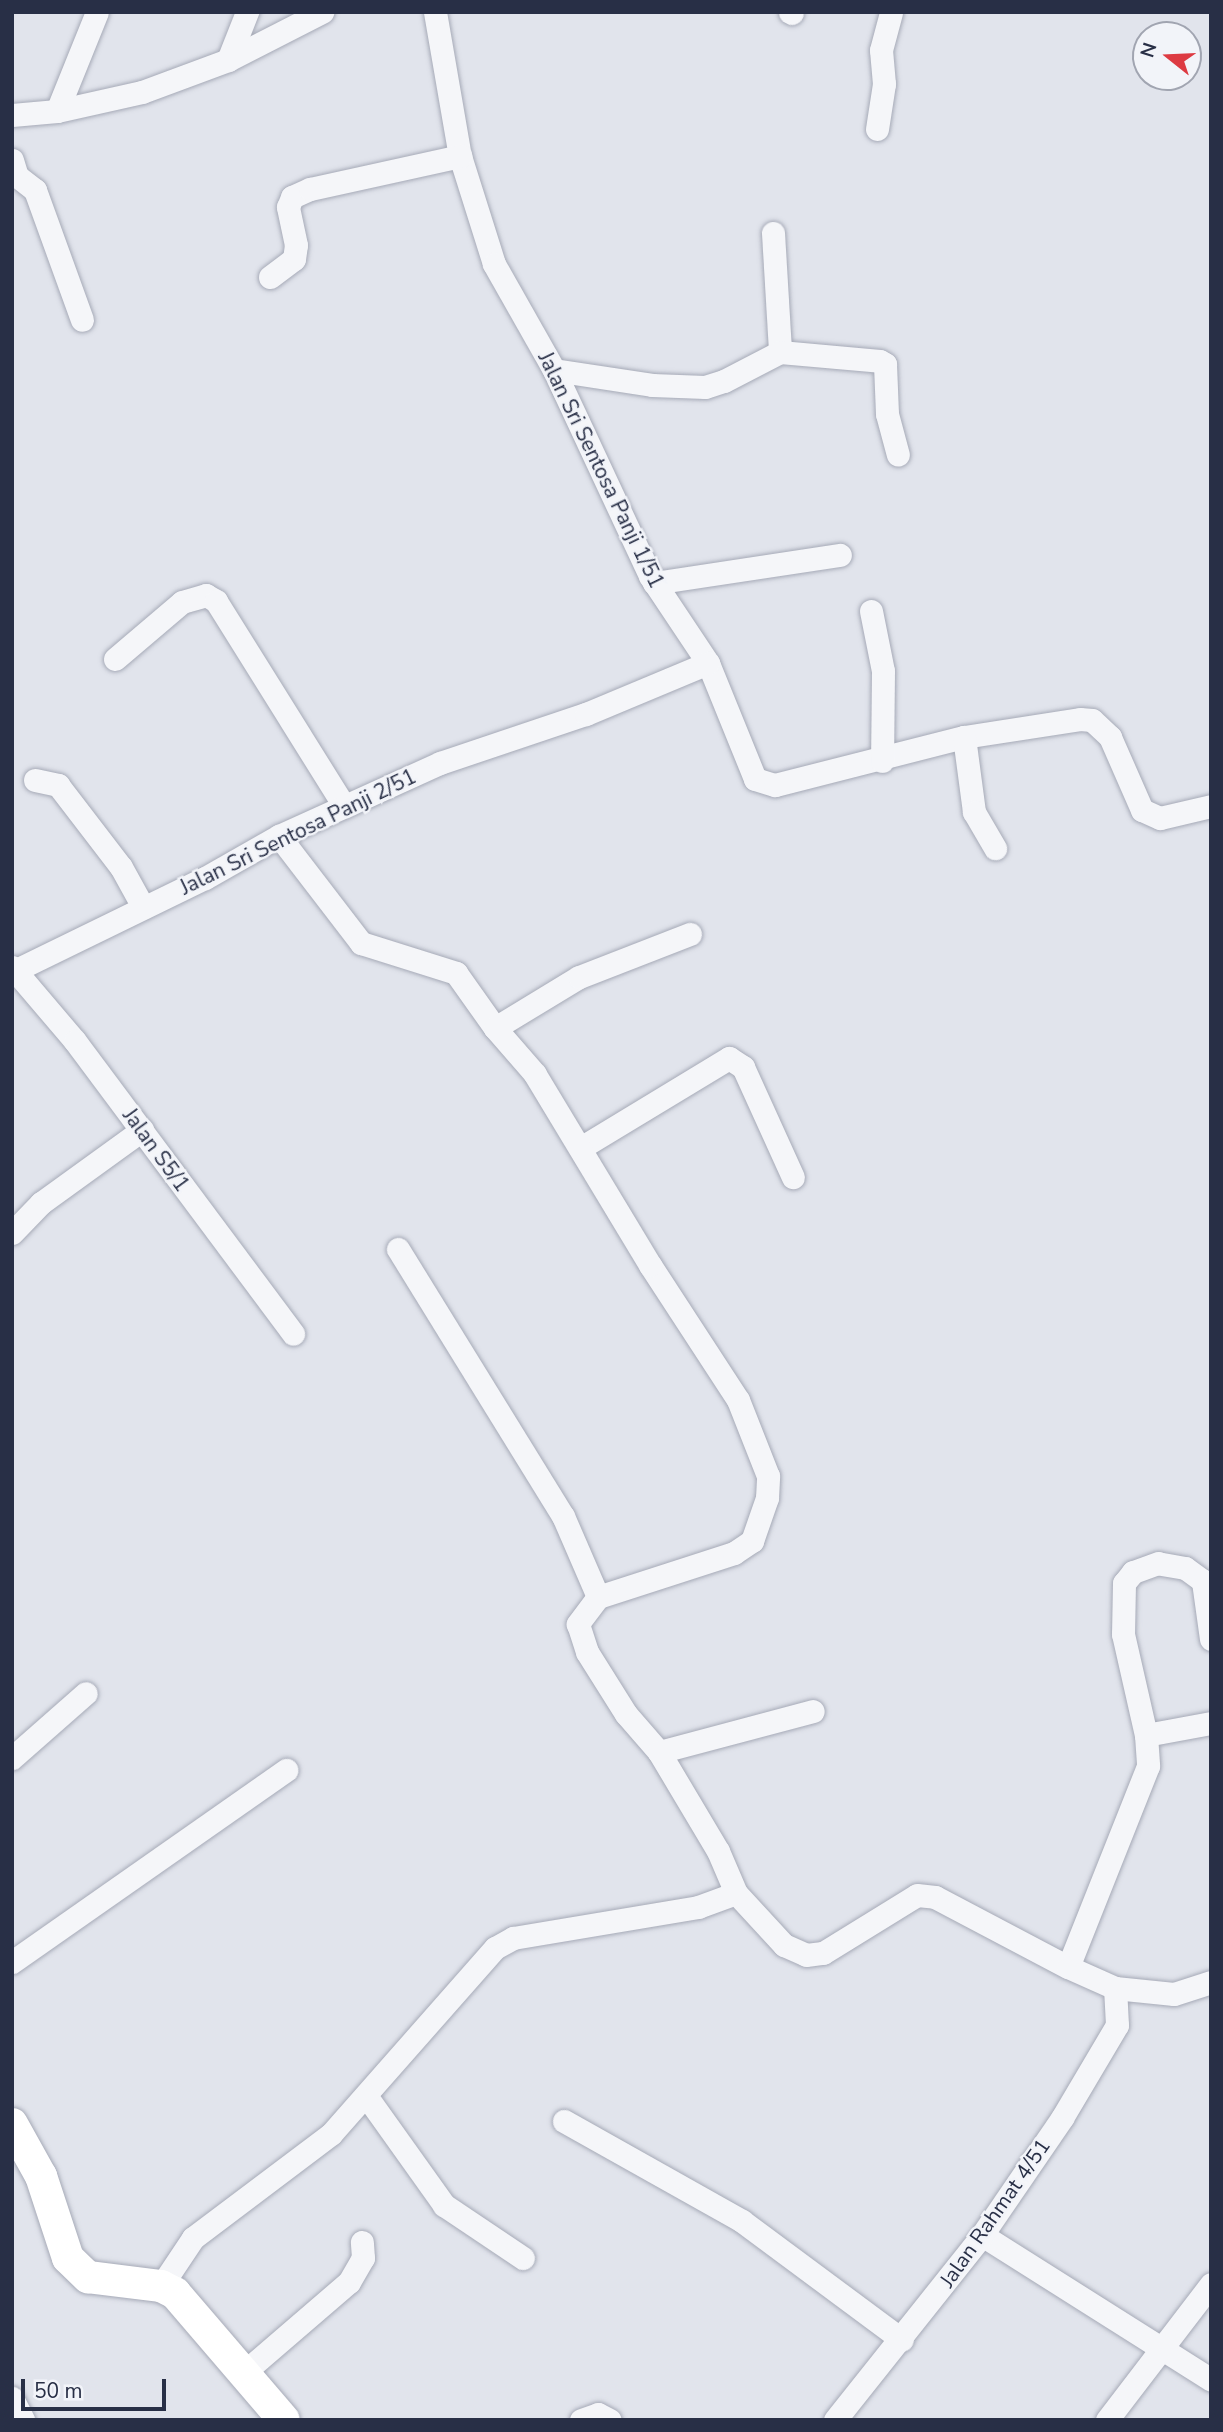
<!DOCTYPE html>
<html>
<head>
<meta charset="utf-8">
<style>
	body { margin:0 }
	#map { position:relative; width:1223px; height:2432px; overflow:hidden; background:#e1e4ec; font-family:"Nunito Sans",sans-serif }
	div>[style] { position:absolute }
	.roads { filter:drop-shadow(0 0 2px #a6aab7) drop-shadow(0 0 2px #a6aab7) }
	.street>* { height:23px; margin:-11.5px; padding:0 11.5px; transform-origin:11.5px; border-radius:11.5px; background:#f5f6f9 }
	.secondary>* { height:32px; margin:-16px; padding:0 16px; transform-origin:16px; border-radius:16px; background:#fff }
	span { translate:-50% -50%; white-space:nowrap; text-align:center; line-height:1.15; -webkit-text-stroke:5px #f2f4f9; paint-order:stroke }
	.street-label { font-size:21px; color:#282f46 }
	.frame { position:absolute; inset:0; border:14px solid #282f46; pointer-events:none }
	.north { position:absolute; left:1132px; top:21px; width:70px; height:70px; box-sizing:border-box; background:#f2f4f9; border:2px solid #a1a5b1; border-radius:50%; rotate:288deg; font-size:19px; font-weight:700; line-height:28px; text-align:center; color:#282f46 }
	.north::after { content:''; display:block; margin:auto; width:24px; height:32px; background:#dd3a42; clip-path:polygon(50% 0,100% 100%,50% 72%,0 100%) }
	.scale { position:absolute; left:21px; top:2379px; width:145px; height:32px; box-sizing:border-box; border:4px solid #282f46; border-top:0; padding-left:9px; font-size:21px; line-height:24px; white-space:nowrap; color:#282f46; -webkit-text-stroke:5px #f2f4f9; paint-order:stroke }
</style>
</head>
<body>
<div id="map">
	<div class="roads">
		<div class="street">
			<div style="left:435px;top:12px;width:146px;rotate:80.2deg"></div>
			<div style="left:460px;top:156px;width:113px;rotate:72.5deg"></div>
			<div style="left:494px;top:264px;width:122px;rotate:60.5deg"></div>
			<div style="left:554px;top:370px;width:227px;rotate:65deg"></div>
			<div style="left:650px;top:576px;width:105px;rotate:56.3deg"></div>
			<div style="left:708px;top:663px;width:125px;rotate:67.9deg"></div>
			<div style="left:755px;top:779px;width:21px;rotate:17deg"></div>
			<div style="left:775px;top:785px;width:195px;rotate:-14.3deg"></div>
			<div style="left:964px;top:737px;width:117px;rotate:-8.8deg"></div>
			<div style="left:1080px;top:719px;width:12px;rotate:5deg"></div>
			<div style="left:1092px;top:720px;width:25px;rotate:43deg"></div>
			<div style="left:1110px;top:737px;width:80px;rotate:66.3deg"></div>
			<div style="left:1142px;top:810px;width:20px;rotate:24deg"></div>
			<div style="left:1160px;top:818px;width:52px;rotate:-13.2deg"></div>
			<div style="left:790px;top:12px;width:2px;rotate:27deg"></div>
			<div style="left:228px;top:60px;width:52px;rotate:-68.4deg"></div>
			<div style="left:57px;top:111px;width:107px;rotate:-68deg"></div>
			<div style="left:12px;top:115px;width:45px;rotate:-5.1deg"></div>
			<div style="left:57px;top:111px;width:87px;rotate:-12.6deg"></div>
			<div style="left:142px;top:92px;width:92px;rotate:-20.4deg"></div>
			<div style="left:228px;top:60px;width:106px;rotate:-27.1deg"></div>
			<div style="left:877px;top:129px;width:46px;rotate:-81.2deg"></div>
			<div style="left:884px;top:84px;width:34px;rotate:-95deg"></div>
			<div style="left:881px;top:50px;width:39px;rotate:-75deg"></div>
			<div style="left:12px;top:160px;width:17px;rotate:73deg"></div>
			<div style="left:17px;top:176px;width:23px;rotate:38deg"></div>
			<div style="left:35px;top:190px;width:138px;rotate:70.1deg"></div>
			<div style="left:773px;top:233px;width:119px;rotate:86.6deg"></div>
			<div style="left:270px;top:277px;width:30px;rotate:-37deg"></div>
			<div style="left:294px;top:259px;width:14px;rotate:-82deg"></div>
			<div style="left:296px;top:245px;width:39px;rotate:-102deg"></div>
			<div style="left:288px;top:207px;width:11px;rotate:-68deg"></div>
			<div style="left:292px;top:197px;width:20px;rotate:-24deg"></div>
			<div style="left:310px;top:189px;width:154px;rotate:-12.4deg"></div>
			<div style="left:554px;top:370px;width:99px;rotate:8.7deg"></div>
			<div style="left:652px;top:385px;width:53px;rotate:2.2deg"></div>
			<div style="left:705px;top:387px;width:20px;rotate:-18deg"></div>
			<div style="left:724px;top:381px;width:63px;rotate:-27.4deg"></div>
			<div style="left:780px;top:352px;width:100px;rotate:5.1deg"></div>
			<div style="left:880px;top:361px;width:6px;rotate:31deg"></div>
			<div style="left:885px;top:364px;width:50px;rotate:87.7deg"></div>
			<div style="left:887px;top:414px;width:42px;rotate:75deg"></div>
			<div style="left:654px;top:583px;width:188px;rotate:-8.6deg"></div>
			<div style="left:871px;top:611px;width:61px;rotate:78.7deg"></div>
			<div style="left:883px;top:671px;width:90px;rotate:90.6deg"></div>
			<div style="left:115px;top:659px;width:88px;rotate:-40.4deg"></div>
			<div style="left:182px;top:602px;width:25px;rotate:-16deg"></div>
			<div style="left:206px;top:595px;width:12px;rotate:31deg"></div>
			<div style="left:216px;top:601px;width:242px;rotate:58deg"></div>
			<div style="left:964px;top:737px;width:76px;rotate:82.4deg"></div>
			<div style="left:974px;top:812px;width:42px;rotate:59.7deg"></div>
			<div style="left:35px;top:780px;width:24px;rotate:12deg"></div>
			<div style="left:58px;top:785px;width:103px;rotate:52.5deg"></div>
			<div style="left:121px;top:867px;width:46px;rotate:61.2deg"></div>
			<div style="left:279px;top:836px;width:135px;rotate:52.5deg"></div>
			<div style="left:361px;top:943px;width:100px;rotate:17.5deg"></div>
			<div style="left:456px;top:973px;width:67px;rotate:54.7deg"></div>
			<div style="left:12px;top:967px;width:97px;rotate:49.6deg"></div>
			<div style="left:75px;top:1041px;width:365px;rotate:53.3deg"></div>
			<div style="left:12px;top:972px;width:215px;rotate:-26deg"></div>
			<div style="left:205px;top:878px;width:85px;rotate:-29.6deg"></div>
			<div style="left:279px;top:836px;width:177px;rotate:-24.4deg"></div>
			<div style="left:440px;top:763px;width:154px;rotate:-18.6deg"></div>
			<div style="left:586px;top:714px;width:132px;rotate:-22.7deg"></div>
			<div style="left:582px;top:1147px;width:172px;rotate:-31.2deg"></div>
			<div style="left:729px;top:1058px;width:17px;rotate:33deg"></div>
			<div style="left:743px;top:1067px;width:121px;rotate:65.6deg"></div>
			<div style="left:12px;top:1233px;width:42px;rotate:-46deg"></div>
			<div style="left:41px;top:1203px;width:125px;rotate:-35.9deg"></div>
			<div style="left:398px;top:1249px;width:314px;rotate:58.3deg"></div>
			<div style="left:563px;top:1516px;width:88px;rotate:66.6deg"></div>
			<div style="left:598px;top:1597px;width:143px;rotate:-17.9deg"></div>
			<div style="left:734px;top:1553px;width:22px;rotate:-34deg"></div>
			<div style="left:752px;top:1541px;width:46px;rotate:-70.8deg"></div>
			<div style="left:767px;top:1498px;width:22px;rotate:-87deg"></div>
			<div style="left:768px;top:1476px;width:82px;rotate:-111.5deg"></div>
			<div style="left:738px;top:1400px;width:161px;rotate:-123.1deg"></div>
			<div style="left:650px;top:1265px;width:223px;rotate:-121.1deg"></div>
			<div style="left:535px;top:1074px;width:61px;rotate:-131deg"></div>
			<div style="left:495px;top:1028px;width:98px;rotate:-31.3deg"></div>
			<div style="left:579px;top:977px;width:119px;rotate:-21.2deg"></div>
			<div style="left:598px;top:1597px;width:34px;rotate:127deg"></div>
			<div style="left:578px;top:1624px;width:29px;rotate:72deg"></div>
			<div style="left:587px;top:1652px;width:73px;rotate:57.8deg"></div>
			<div style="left:626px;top:1714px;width:50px;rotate:49deg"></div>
			<div style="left:659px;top:1752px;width:115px;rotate:59.2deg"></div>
			<div style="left:718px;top:1851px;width:46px;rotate:66.8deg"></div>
			<div style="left:736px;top:1893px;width:71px;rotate:47.3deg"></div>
			<div style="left:784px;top:1945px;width:24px;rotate:24deg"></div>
			<div style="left:806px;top:1955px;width:17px;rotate:-7deg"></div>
			<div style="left:823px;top:1953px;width:110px;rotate:-31.7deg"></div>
			<div style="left:917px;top:1895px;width:18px;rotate:6deg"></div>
			<div style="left:935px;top:1897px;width:150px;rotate:27.8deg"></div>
			<div style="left:1211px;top:1639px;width:59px;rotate:-97.9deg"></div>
			<div style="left:1203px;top:1581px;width:22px;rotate:-144deg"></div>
			<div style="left:1185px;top:1568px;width:27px;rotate:-170deg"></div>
			<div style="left:1158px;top:1563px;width:27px;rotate:160deg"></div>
			<div style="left:1133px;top:1572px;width:14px;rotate:129deg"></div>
			<div style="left:1124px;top:1583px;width:51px;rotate:91.1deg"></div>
			<div style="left:1123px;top:1634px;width:104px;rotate:77.2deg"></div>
			<div style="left:1146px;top:1735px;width:31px;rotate:86deg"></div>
			<div style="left:1148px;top:1766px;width:216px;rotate:111.7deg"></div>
			<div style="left:1068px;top:1967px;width:51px;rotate:24.1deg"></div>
			<div style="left:1115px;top:1988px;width:59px;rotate:5.8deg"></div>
			<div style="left:1174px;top:1994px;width:39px;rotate:-18deg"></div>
			<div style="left:1146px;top:1735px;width:66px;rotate:-10.5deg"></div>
			<div style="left:659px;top:1752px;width:159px;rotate:-14.9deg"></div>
			<div style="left:12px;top:1758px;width:98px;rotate:-41.3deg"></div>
			<div style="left:12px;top:1962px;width:335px;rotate:-35deg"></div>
			<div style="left:367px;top:2097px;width:133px;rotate:54.5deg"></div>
			<div style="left:444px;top:2205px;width:95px;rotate:33.9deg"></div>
			<div style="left:564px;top:2121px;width:204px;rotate:29.3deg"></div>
			<div style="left:742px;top:2221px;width:199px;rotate:36.6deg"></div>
			<div style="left:982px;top:2235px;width:271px;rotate:32.3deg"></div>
			<div style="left:161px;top:2286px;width:58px;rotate:-56.3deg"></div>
			<div style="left:193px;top:2238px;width:173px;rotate:-37deg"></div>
			<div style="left:331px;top:2134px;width:248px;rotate:-48.6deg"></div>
			<div style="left:495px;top:1948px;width:21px;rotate:-29deg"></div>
			<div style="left:513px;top:1938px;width:188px;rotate:-9.5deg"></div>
			<div style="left:698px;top:1907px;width:40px;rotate:-20.2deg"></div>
			<div style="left:242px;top:2374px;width:141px;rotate:-40.7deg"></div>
			<div style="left:349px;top:2282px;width:28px;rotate:-60deg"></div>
			<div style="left:363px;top:2258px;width:16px;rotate:-94deg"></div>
			<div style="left:12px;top:2398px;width:25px;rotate:63deg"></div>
			<div style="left:581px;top:2420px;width:18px;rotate:-19deg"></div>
			<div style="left:598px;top:2414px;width:13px;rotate:27deg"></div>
			<div style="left:835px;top:2420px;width:236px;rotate:-51.5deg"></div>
			<div style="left:982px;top:2235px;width:142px;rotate:-55.6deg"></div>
			<div style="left:1062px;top:2118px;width:108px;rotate:-59.4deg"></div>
			<div style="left:1117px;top:2025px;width:37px;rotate:-93deg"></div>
			<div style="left:1107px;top:2420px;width:171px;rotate:-52.6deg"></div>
		</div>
		<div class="secondary">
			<div style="left:12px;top:2124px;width:60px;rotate:60.9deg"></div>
			<div style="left:41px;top:2176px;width:86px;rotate:71.8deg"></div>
			<div style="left:68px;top:2258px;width:28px;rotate:44deg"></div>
			<div style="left:88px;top:2277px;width:74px;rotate:7deg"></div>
			<div style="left:161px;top:2286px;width:16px;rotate:27deg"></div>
			<div style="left:175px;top:2293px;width:167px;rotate:49.4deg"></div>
		</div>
	</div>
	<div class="street-label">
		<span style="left:601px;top:470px;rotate:64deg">Jalan Sri Sentosa Panji 1/51</span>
		<span style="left:298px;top:832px;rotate:-26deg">Jalan Sri Sentosa Panji 2/51</span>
		<span style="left:156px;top:1150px;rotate:54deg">Jalan S5/1</span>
		<span style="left:995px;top:2213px;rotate:-55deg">Jalan Rahmat 4/51</span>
	</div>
	<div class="frame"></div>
	<div class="north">N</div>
	<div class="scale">50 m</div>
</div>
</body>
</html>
